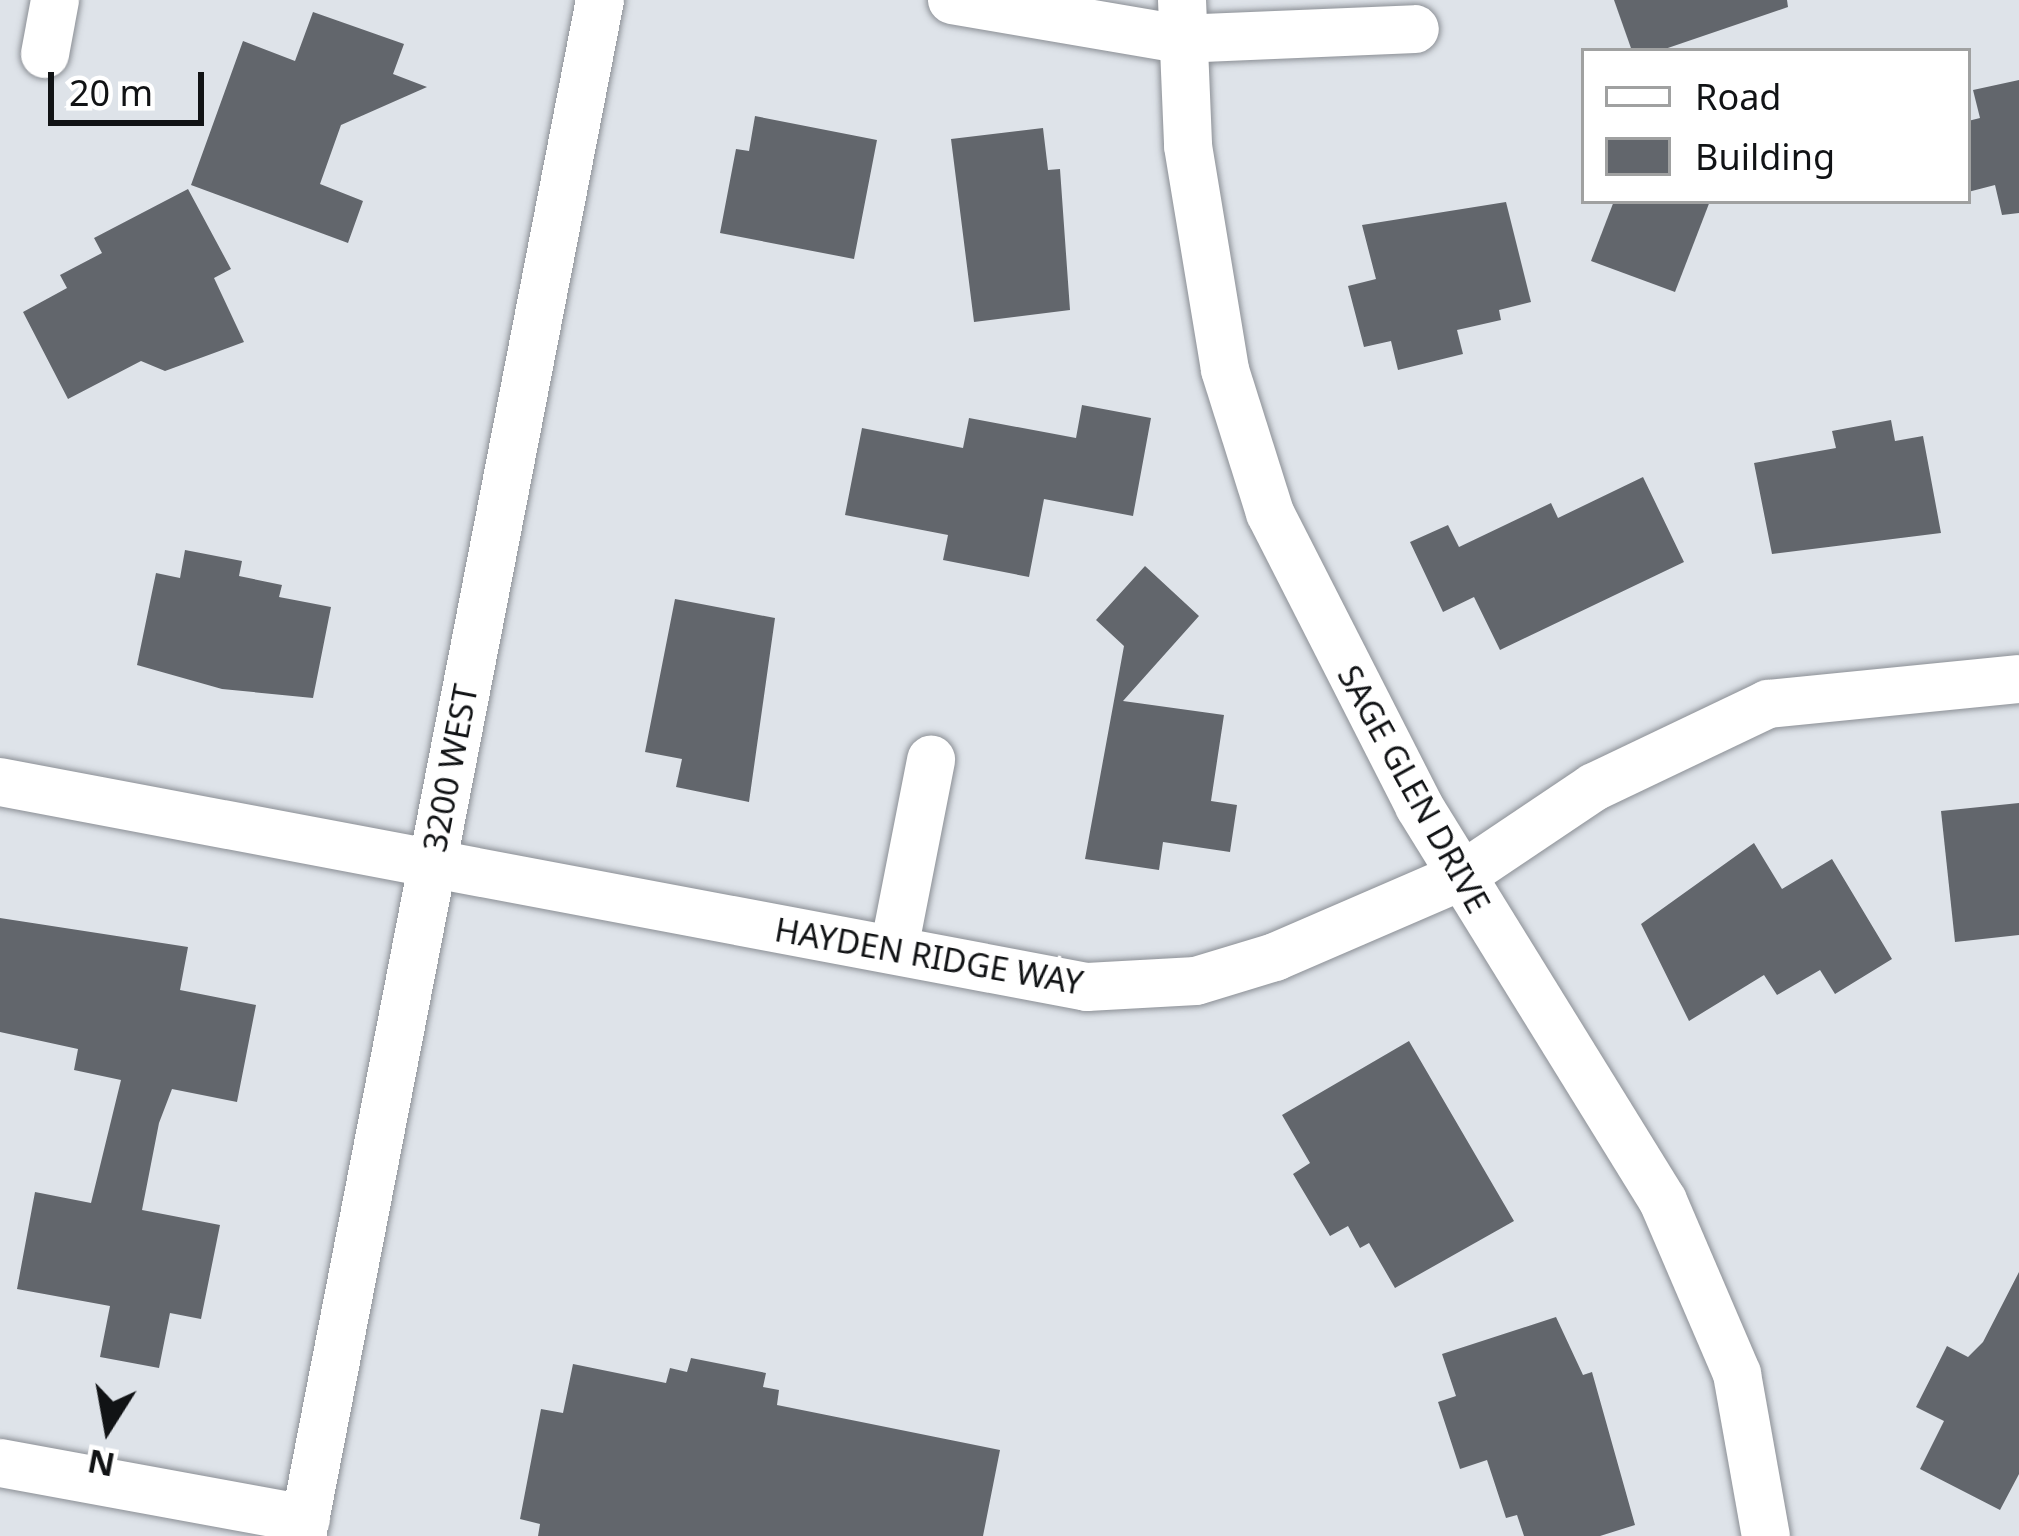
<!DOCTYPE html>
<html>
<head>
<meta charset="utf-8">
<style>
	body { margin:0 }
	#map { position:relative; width:2019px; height:1536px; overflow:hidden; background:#dee3e9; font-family:"Noto Sans",sans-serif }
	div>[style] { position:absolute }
	.building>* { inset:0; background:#62666c }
	.roads { filter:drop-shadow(0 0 3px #8b8f95) drop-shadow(0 0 3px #8b8f95) }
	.minor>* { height:48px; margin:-24px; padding:0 24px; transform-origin:24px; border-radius:24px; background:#fff }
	span { translate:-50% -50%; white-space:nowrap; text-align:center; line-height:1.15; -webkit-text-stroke:10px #fff; paint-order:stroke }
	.street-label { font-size:33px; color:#111315 }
	.legend { position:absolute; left:1581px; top:48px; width:390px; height:156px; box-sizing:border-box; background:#fff; border:3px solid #a0a1a1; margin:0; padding:15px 21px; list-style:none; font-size:36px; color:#111315 }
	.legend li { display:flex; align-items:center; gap:24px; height:60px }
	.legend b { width:60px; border:3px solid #a0a1a1 }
	.north { position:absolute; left:48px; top:1368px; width:120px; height:120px; -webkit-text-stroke:9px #fff; paint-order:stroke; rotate:191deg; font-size:33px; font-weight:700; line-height:48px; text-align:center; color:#111315 }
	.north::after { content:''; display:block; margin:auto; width:42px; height:54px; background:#111315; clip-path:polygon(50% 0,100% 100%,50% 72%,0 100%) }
	.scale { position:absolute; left:48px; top:72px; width:156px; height:54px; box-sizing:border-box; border:6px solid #111315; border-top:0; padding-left:15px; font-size:36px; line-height:42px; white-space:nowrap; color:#111315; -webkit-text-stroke:9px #fff; paint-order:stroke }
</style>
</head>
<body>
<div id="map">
	<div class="building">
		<div style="clip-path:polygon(1614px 0,1787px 0,1788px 7px,1659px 51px,1632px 51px)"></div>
		<div style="clip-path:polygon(313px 12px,404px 44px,393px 74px,427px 87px,341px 125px,320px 184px,363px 201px,348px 243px,191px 185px,243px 41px,295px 61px)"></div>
		<div style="clip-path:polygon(2019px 80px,2019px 213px,2002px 215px,1995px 185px,1968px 192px,1968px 121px,1980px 118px,1973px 90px)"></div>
		<div style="clip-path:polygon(755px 116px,877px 140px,854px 259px,720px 233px,736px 149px,749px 151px)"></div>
		<div style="clip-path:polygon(1043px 128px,1048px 170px,1060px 169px,1070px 310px,974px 322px,951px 139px)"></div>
		<div style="clip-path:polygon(188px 189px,231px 269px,214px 278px,244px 342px,165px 371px,141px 361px,68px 399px,23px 312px,67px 288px,60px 275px,102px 253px,94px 238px)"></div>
		<div style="clip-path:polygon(1614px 201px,1710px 201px,1675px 292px,1591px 261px)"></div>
		<div style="clip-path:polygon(1506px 202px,1531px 302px,1499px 310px,1501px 320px,1457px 330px,1463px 354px,1398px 370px,1391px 341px,1364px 347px,1348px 286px,1376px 279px,1362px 225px)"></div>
		<div style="clip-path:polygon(1082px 405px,1151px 418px,1133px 516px,1044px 499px,1029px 577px,943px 560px,948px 535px,845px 515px,862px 428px,963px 448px,969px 418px,1076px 438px)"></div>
		<div style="clip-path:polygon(1891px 420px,1895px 441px,1923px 436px,1941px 533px,1772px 554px,1754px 463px,1836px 448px,1832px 431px)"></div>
		<div style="clip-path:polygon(1643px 477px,1684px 562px,1500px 650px,1474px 597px,1443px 612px,1410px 542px,1448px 525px,1459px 547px,1551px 503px,1558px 518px)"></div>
		<div style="clip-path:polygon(185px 550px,242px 561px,239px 576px,282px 585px,279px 597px,331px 607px,313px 698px,222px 689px,137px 665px,156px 573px,180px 578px)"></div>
		<div style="clip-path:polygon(1145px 566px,1199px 616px,1123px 701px,1224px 715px,1211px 801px,1237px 805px,1230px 852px,1163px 842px,1159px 870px,1085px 859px,1124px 646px,1096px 620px)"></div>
		<div style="clip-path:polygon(675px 599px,775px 618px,749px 802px,676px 787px,682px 759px,645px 752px)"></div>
		<div style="clip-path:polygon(2019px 803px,2019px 935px,1955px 942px,1941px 811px)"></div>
		<div style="clip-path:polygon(1754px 843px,1782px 889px,1832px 859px,1892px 959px,1835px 994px,1820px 970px,1777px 995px,1764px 975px,1689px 1021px,1641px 924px)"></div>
		<div style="clip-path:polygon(0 918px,188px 947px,180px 990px,256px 1005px,237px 1102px,172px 1089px,159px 1123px,142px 1210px,220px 1225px,201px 1319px,170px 1313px,159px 1368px,100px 1357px,110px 1306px,17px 1289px,35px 1192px,91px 1203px,121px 1080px,74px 1070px,78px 1049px,0 1032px)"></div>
		<div style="clip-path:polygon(1409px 1041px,1514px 1221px,1395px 1288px,1369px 1243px,1360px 1248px,1348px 1226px,1330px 1236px,1293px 1174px,1310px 1163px,1282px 1115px)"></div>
		<div style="clip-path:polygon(2019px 1272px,2019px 1474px,2000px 1510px,1920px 1469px,1944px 1421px,1916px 1407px,1947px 1346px,1968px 1357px,1983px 1342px)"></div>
		<div style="clip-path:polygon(1556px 1317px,1583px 1375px,1592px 1372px,1635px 1525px,1600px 1536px,1524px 1536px,1517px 1515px,1506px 1518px,1487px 1460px,1460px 1469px,1438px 1402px,1456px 1396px,1442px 1354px)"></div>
		<div style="clip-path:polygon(691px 1358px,766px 1373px,763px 1387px,779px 1390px,777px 1405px,1000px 1450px,983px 1536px,538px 1536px,540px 1524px,520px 1519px,541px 1409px,563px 1413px,573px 1364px,666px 1383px,670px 1368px,687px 1372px)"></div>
	</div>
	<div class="roads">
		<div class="minor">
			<div style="left:952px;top:0;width:230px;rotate:9.7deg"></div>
			<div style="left:1179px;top:39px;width:236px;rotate:-2.4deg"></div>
			<div style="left:1182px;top:0;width:146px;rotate:87.6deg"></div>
			<div style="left:1188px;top:146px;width:227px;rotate:80.6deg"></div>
			<div style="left:1225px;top:370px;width:150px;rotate:72.5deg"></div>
			<div style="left:1270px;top:513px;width:329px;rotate:63deg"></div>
			<div style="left:1419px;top:806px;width:464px;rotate:58.3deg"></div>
			<div style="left:1663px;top:1201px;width:188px;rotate:66.8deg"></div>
			<div style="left:1737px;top:1374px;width:165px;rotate:79.9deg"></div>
			<div style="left:45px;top:54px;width:55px;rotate:-79.5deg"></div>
			<div style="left:0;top:782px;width:1106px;rotate:10.68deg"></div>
			<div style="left:1087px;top:987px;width:109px;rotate:-3.2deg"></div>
			<div style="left:1196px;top:981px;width:83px;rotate:-16.9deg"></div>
			<div style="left:1275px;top:957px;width:202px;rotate:-23.4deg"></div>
			<div style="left:1460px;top:877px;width:161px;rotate:-33.9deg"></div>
			<div style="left:1594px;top:787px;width:193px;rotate:-25.5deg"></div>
			<div style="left:1768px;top:704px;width:252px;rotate:-5.7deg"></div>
			<div style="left:894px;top:949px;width:193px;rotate:-78.9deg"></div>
			<div style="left:0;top:1463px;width:311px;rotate:10.4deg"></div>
			<div style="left:302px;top:1536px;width:1565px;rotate:-79.02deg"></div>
		</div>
	</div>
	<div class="street-label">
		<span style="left:450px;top:768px;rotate:-79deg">3200 WEST</span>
		<span style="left:1414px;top:789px;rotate:61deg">SAGE GLEN DRIVE</span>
		<span style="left:929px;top:956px;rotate:10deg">HAYDEN RIDGE WAY</span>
	</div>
	<ul class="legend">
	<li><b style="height:15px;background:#fff"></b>Road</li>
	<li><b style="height:33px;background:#62666c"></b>Building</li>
	</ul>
	<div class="north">N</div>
	<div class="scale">20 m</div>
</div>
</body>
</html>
